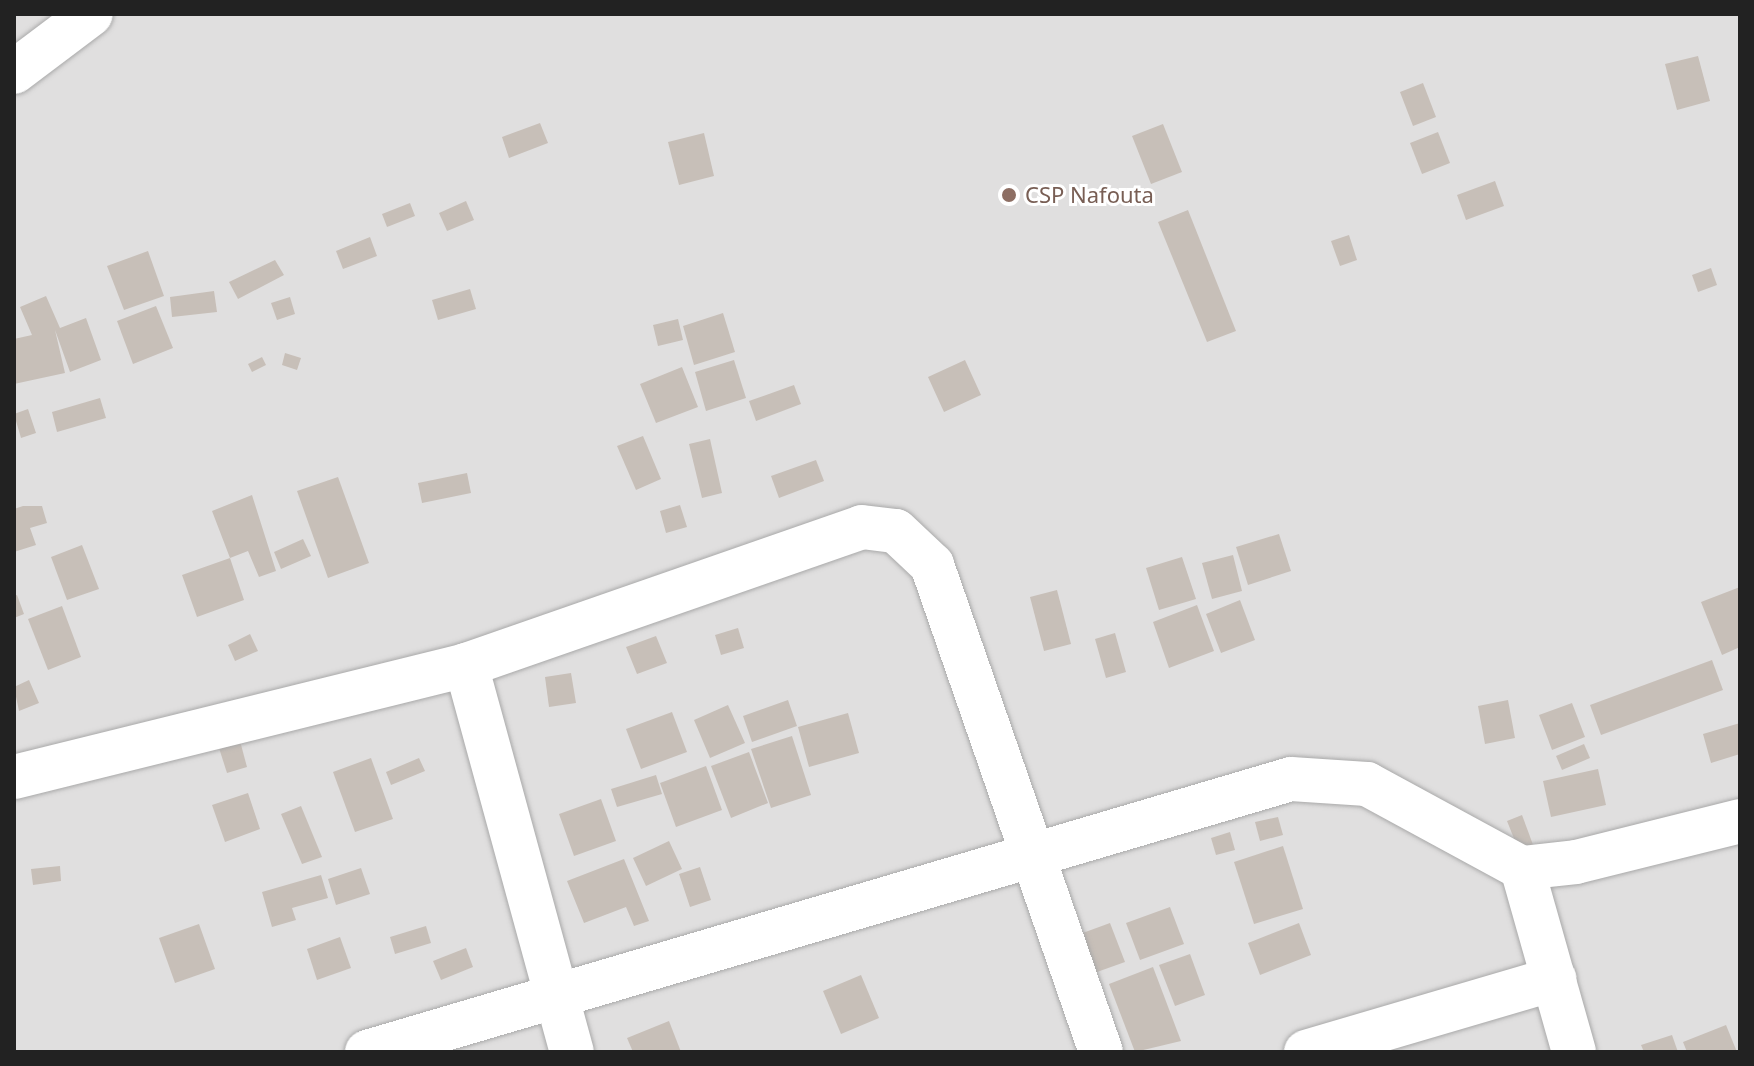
<!DOCTYPE html>
<html>
<head>
<meta charset="utf-8">
<style>
	body { margin:0 }
	#map { position:relative; width:1754px; height:1066px; overflow:hidden; background:#f2efe9; font-family:"Noto Sans",sans-serif }
	div>[style] { position:absolute }
	.residential>* { inset:0; background:#e0dfdf }
	.building>* { inset:0; background:#c7bfb8 }
	.roads { filter:drop-shadow(0 0 2px #a9a9a9) drop-shadow(0 0 2px #a9a9a9) }
	.minor>* { height:44px; margin:-22px; padding:0 22px; transform-origin:22px; border-radius:22px; background:#fff }
	.dots>* { width:22px; height:22px; translate:-50% -50%; box-sizing:border-box; border:4px solid #fff; border-radius:50% }
	span { translate:-50% -50%; white-space:nowrap; text-align:center; line-height:1.15; -webkit-text-stroke:6px #fff; paint-order:stroke }
	.education-label { font-size:22px; color:#785e54 }
	.left { translate:0 -50%; text-align:left }
	.frame { position:absolute; inset:0; border:16px solid #222; pointer-events:none }
</style>
</head>
<body>
<div id="map">
	<div class="residential">
		<div style="clip-path:polygon(14px 14px,1740px 14px,1740px 1052px,14px 1052px)"></div>
	</div>
	<div class="building">
		<div style="clip-path:polygon(1698px 56px,1710px 101px,1677px 110px,1665px 64px)"></div>
		<div style="clip-path:polygon(1423px 83px,1436px 117px,1413px 126px,1400px 92px)"></div>
		<div style="clip-path:polygon(540px 123px,548px 143px,509px 158px,502px 137px)"></div>
		<div style="clip-path:polygon(1163px 124px,1182px 172px,1151px 184px,1132px 136px)"></div>
		<div style="clip-path:polygon(1438px 132px,1450px 163px,1422px 174px,1410px 143px)"></div>
		<div style="clip-path:polygon(704px 133px,714px 176px,679px 185px,668px 142px)"></div>
		<div style="clip-path:polygon(1495px 181px,1504px 206px,1466px 220px,1457px 195px)"></div>
		<div style="clip-path:polygon(466px 201px,474px 220px,447px 231px,439px 213px)"></div>
		<div style="clip-path:polygon(410px 203px,415px 216px,387px 227px,382px 214px)"></div>
		<div style="clip-path:polygon(1188px 210px,1236px 331px,1207px 342px,1158px 222px)"></div>
		<div style="clip-path:polygon(1349px 235px,1357px 260px,1340px 266px,1331px 241px)"></div>
		<div style="clip-path:polygon(370px 237px,377px 256px,343px 269px,336px 251px)"></div>
		<div style="clip-path:polygon(148px 251px,164px 296px,124px 310px,107px 266px)"></div>
		<div style="clip-path:polygon(275px 260px,284px 275px,238px 299px,229px 282px)"></div>
		<div style="clip-path:polygon(1711px 268px,1717px 285px,1698px 292px,1692px 275px)"></div>
		<div style="clip-path:polygon(470px 289px,476px 309px,438px 320px,432px 300px)"></div>
		<div style="clip-path:polygon(214px 291px,217px 312px,172px 317px,170px 297px)"></div>
		<div style="clip-path:polygon(46px 296px,60px 328px,86px 318px,101px 360px,70px 372px,55px 330px,65px 373px,14px 384px,14px 339px,32px 335px,20px 307px)"></div>
		<div style="clip-path:polygon(290px 297px,295px 314px,277px 320px,271px 303px)"></div>
		<div style="clip-path:polygon(156px 306px,173px 348px,133px 364px,117px 321px)"></div>
		<div style="clip-path:polygon(723px 313px,735px 352px,694px 365px,683px 326px)"></div>
		<div style="clip-path:polygon(678px 319px,683px 340px,658px 346px,653px 325px)"></div>
		<div style="clip-path:polygon(285px 353px,301px 358px,297px 370px,282px 365px)"></div>
		<div style="clip-path:polygon(262px 357px,266px 365px,252px 372px,248px 364px)"></div>
		<div style="clip-path:polygon(734px 360px,746px 398px,706px 411px,695px 372px)"></div>
		<div style="clip-path:polygon(965px 360px,981px 395px,944px 412px,928px 377px)"></div>
		<div style="clip-path:polygon(682px 367px,698px 407px,656px 423px,640px 384px)"></div>
		<div style="clip-path:polygon(794px 385px,801px 404px,756px 421px,749px 401px)"></div>
		<div style="clip-path:polygon(100px 398px,106px 418px,57px 432px,52px 412px)"></div>
		<div style="clip-path:polygon(28px 409px,36px 433px,21px 438px,14px 414px)"></div>
		<div style="clip-path:polygon(643px 436px,661px 479px,636px 490px,617px 446px)"></div>
		<div style="clip-path:polygon(710px 439px,722px 493px,702px 498px,689px 444px)"></div>
		<div style="clip-path:polygon(816px 460px,824px 481px,779px 498px,771px 476px)"></div>
		<div style="clip-path:polygon(467px 473px,471px 493px,422px 503px,418px 483px)"></div>
		<div style="clip-path:polygon(338px 477px,369px 563px,328px 578px,297px 491px)"></div>
		<div style="clip-path:polygon(252px 495px,276px 571px,259px 577px,248px 551px,230px 558px,244px 600px,197px 617px,182px 575px,230px 558px,212px 511px)"></div>
		<div style="clip-path:polygon(680px 505px,687px 527px,666px 533px,660px 511px)"></div>
		<div style="clip-path:polygon(23px 506px,42px 506px,47px 523px,30px 528px,36px 545px,14px 552px,14px 509px)"></div>
		<div style="clip-path:polygon(1279px 534px,1291px 571px,1248px 585px,1236px 547px)"></div>
		<div style="clip-path:polygon(303px 539px,311px 556px,281px 569px,274px 552px)"></div>
		<div style="clip-path:polygon(82px 545px,99px 589px,67px 600px,51px 557px)"></div>
		<div style="clip-path:polygon(1233px 555px,1242px 591px,1212px 599px,1202px 563px)"></div>
		<div style="clip-path:polygon(1182px 557px,1196px 599px,1159px 610px,1146px 568px)"></div>
		<div style="clip-path:polygon(1740px 587px,1740px 647px,1722px 655px,1701px 602px)"></div>
		<div style="clip-path:polygon(1057px 590px,1071px 644px,1044px 651px,1030px 597px)"></div>
		<div style="clip-path:polygon(17px 595px,24px 614px,14px 618px,14px 596px)"></div>
		<div style="clip-path:polygon(1240px 600px,1255px 640px,1221px 653px,1206px 614px)"></div>
		<div style="clip-path:polygon(1197px 605px,1214px 651px,1169px 668px,1153px 622px)"></div>
		<div style="clip-path:polygon(62px 606px,81px 657px,48px 670px,28px 619px)"></div>
		<div style="clip-path:polygon(738px 628px,744px 648px,721px 655px,715px 635px)"></div>
		<div style="clip-path:polygon(1115px 633px,1126px 672px,1106px 678px,1095px 639px)"></div>
		<div style="clip-path:polygon(250px 634px,258px 651px,235px 661px,228px 645px)"></div>
		<div style="clip-path:polygon(656px 636px,667px 663px,637px 674px,626px 647px)"></div>
		<div style="clip-path:polygon(1712px 660px,1723px 690px,1601px 735px,1590px 705px)"></div>
		<div style="clip-path:polygon(571px 673px,576px 703px,549px 707px,545px 677px)"></div>
		<div style="clip-path:polygon(29px 680px,39px 703px,19px 711px,14px 687px)"></div>
		<div style="clip-path:polygon(788px 700px,797px 726px,752px 742px,743px 716px)"></div>
		<div style="clip-path:polygon(1508px 700px,1515px 738px,1485px 744px,1478px 706px)"></div>
		<div style="clip-path:polygon(1572px 703px,1585px 737px,1552px 750px,1539px 715px)"></div>
		<div style="clip-path:polygon(728px 705px,745px 743px,710px 758px,694px 720px)"></div>
		<div style="clip-path:polygon(672px 712px,687px 752px,641px 769px,626px 729px)"></div>
		<div style="clip-path:polygon(848px 713px,859px 753px,809px 767px,798px 727px)"></div>
		<div style="clip-path:polygon(1740px 723px,1740px 754px,1711px 763px,1703px 734px)"></div>
		<div style="clip-path:polygon(792px 736px,811px 795px,771px 808px,751px 749px)"></div>
		<div style="clip-path:polygon(240px 741px,247px 767px,227px 773px,219px 748px)"></div>
		<div style="clip-path:polygon(1584px 744px,1590px 758px,1562px 770px,1556px 756px)"></div>
		<div style="clip-path:polygon(749px 752px,768px 803px,731px 818px,711px 766px)"></div>
		<div style="clip-path:polygon(371px 758px,393px 819px,355px 832px,333px 772px)"></div>
		<div style="clip-path:polygon(419px 758px,425px 771px,391px 785px,386px 772px)"></div>
		<div style="clip-path:polygon(706px 766px,722px 810px,676px 827px,660px 783px)"></div>
		<div style="clip-path:polygon(1598px 769px,1606px 805px,1551px 817px,1543px 781px)"></div>
		<div style="clip-path:polygon(656px 775px,662px 794px,617px 807px,611px 789px)"></div>
		<div style="clip-path:polygon(248px 793px,260px 829px,225px 842px,212px 805px)"></div>
		<div style="clip-path:polygon(601px 799px,616px 841px,574px 856px,559px 814px)"></div>
		<div style="clip-path:polygon(301px 806px,322px 857px,302px 864px,281px 814px)"></div>
		<div style="clip-path:polygon(1522px 815px,1535px 850px,1521px 856px,1507px 821px)"></div>
		<div style="clip-path:polygon(1278px 817px,1283px 835px,1260px 841px,1255px 822px)"></div>
		<div style="clip-path:polygon(1230px 832px,1235px 850px,1216px 855px,1211px 838px)"></div>
		<div style="clip-path:polygon(669px 841px,682px 869px,646px 886px,633px 858px)"></div>
		<div style="clip-path:polygon(1283px 846px,1303px 909px,1254px 924px,1234px 862px)"></div>
		<div style="clip-path:polygon(624px 859px,649px 921px,634px 926px,626px 907px,584px 923px,567px 881px)"></div>
		<div style="clip-path:polygon(60px 866px,61px 881px,33px 885px,31px 869px)"></div>
		<div style="clip-path:polygon(700px 867px,711px 900px,690px 907px,679px 874px)"></div>
		<div style="clip-path:polygon(361px 868px,370px 894px,336px 905px,328px 879px)"></div>
		<div style="clip-path:polygon(321px 875px,328px 898px,292px 908px,296px 920px,272px 927px,262px 892px)"></div>
		<div style="clip-path:polygon(1170px 907px,1184px 944px,1140px 960px,1126px 923px)"></div>
		<div style="clip-path:polygon(1110px 923px,1125px 962px,1083px 977px,1069px 938px)"></div>
		<div style="clip-path:polygon(1299px 923px,1311px 955px,1260px 975px,1248px 943px)"></div>
		<div style="clip-path:polygon(199px 924px,215px 969px,175px 983px,159px 938px)"></div>
		<div style="clip-path:polygon(426px 926px,431px 943px,395px 954px,390px 937px)"></div>
		<div style="clip-path:polygon(340px 937px,351px 968px,317px 980px,307px 949px)"></div>
		<div style="clip-path:polygon(466px 948px,473px 967px,441px 980px,433px 961px)"></div>
		<div style="clip-path:polygon(1190px 954px,1205px 995px,1175px 1006px,1159px 965px)"></div>
		<div style="clip-path:polygon(1153px 967px,1181px 1041px,1135px 1052px,1109px 984px)"></div>
		<div style="clip-path:polygon(861px 975px,879px 1018px,841px 1034px,823px 991px)"></div>
		<div style="clip-path:polygon(669px 1021px,681px 1052px,633px 1052px,627px 1038px)"></div>
		<div style="clip-path:polygon(1726px 1025px,1737px 1052px,1687px 1052px,1683px 1042px)"></div>
		<div style="clip-path:polygon(1672px 1035px,1678px 1052px,1644px 1052px,1641px 1045px)"></div>
	</div>
	<div class="roads">
		<div class="minor">
			<div style="left:14px;top:72px;width:96px;rotate:-37deg"></div>
			<div style="left:466px;top:665px;width:401px;rotate:74.7deg"></div>
			<div style="left:14px;top:777px;width:466px;rotate:-13.9deg"></div>
			<div style="left:466px;top:665px;width:419px;rotate:-19.2deg"></div>
			<div style="left:862px;top:527px;width:34px;rotate:7deg"></div>
			<div style="left:896px;top:531px;width:50px;rotate:43.4deg"></div>
			<div style="left:932px;top:565px;width:515px;rotate:70.86deg"></div>
			<div style="left:1522px;top:868px;width:191px;rotate:74.2deg"></div>
			<div style="left:367px;top:1052px;width:963px;rotate:-16.46deg"></div>
			<div style="left:1291px;top:779px;width:76px;rotate:3.8deg"></div>
			<div style="left:1367px;top:784px;width:176px;rotate:28.5deg"></div>
			<div style="left:1522px;top:868px;width:54px;rotate:-6.3deg"></div>
			<div style="left:1576px;top:862px;width:169px;rotate:-14deg"></div>
			<div style="left:1306px;top:1052px;width:259px;rotate:-16.4deg"></div>
		</div>
	</div>
	<div class="dots">
		<div style="left:1009px;top:195px;background:#8d6e63"></div>
	</div>
	<div class="education-label">
		<span class="left" style="left:1025px;top:195px">CSP Nafouta</span>
	</div>
	<div class="frame"></div>
</div>
</body>
</html>
